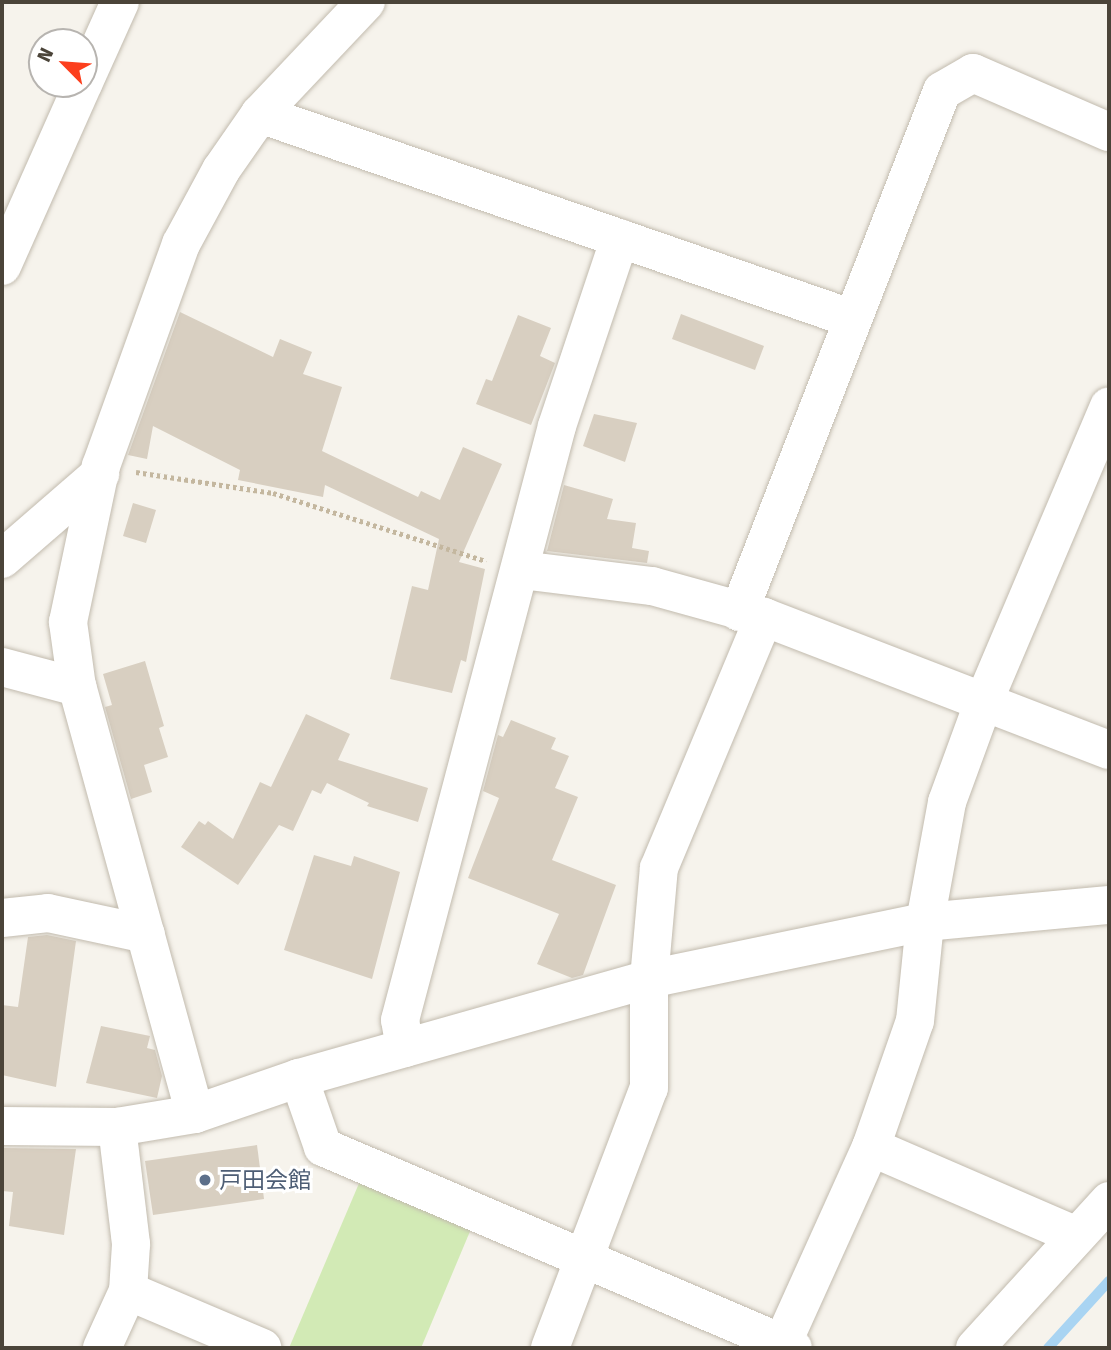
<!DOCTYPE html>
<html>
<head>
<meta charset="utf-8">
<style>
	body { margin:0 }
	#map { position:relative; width:1111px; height:1350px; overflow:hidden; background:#f6f3ec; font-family:"Fira Sans","Noto Sans JP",sans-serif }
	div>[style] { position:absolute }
	.green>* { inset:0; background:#d2eab5 }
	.stream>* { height:10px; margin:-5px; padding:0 5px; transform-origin:5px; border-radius:5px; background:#a9d4f2 }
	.building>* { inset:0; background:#d8cfc1 }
	.path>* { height:4.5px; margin-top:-2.25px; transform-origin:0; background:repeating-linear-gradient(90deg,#c4b79f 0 3.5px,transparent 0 7px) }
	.roads { filter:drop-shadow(0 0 2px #c2bbae) drop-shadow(0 0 2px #c2bbae) }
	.minor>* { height:38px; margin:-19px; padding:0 19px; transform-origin:19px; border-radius:19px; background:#fff }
	.dots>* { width:19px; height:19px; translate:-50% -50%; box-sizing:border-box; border:4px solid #fff; border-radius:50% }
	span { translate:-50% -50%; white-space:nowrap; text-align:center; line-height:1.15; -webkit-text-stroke:6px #fff; paint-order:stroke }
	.service-label { font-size:23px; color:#4e5e75 }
	.left { translate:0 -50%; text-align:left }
	.frame { position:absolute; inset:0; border:4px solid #4b4439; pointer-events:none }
	.north { position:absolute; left:28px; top:28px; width:70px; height:70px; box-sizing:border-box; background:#fff; border:2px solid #b7b4b0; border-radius:50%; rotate:295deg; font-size:19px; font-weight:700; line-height:28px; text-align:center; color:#4b4439 }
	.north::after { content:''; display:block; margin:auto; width:24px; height:32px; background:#fc3f1d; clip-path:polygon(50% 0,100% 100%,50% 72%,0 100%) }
</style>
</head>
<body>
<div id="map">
	<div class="green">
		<div style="clip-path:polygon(360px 1181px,471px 1229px,421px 1348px,289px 1348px)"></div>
	</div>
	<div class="stream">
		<div style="left:1048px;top:1348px;width:91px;rotate:-47.7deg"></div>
	</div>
	<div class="building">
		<div style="clip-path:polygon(180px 312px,273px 357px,280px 339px,312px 352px,303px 374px,342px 387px,322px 451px,418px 497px,421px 491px,440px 500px,463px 447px,502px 464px,459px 562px,485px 569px,466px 662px,461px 660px,452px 693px,390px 679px,412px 586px,428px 590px,439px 539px,325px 485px,323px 497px,238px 480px,240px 470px,153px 426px,147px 459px,128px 455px)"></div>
		<div style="clip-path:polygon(681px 314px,764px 346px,755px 370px,672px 339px)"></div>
		<div style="clip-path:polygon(518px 315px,551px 328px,540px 356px,555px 363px,531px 425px,476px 404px,486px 379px,492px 381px)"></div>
		<div style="clip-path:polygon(594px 414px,637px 423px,625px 462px,583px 446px)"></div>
		<div style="clip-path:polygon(564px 485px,613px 499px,607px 519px,636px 523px,632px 548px,649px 551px,647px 563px,547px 551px)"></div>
		<div style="clip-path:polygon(133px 503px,156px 510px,146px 543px,123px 536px)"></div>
		<div style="clip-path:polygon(145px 661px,164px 726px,159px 728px,168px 757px,144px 765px,152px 792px,131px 799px,105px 707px,112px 705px,103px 674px)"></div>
		<div style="clip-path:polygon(306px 714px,350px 734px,338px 760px,428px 788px,418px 822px,367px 806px,369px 803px,327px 783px,321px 794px,312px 790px,293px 831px,279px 825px,238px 885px,181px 847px,199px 821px,205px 825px,208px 821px,233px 839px,260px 782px,271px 787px)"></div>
		<div style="clip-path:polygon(511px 720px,556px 738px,551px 749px,569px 756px,555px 788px,578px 797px,552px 860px,616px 885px,583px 975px,572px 978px,537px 964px,559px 914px,468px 878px,499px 798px,483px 791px,498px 735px,503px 737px)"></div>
		<div style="clip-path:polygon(314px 855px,351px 866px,354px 856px,400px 872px,372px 979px,284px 950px)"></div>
		<div style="clip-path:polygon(47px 935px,76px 941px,56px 1087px,2px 1075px,2px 1005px,18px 1007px,28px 937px)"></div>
		<div style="clip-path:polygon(101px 1026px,150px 1036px,147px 1048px,155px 1050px,162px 1076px,157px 1098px,86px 1083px)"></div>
		<div style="clip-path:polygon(257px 1145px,264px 1199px,153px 1215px,145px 1161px)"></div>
		<div style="clip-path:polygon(2px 1148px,76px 1149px,64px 1235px,9px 1226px,13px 1192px,2px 1191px)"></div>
	</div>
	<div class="path">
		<div style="left:136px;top:472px;width:139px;rotate:8.7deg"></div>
		<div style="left:273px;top:493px;width:224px;rotate:17.7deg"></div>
	</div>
	<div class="roads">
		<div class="minor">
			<div style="left:84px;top:82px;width:88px;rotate:-65.8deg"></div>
			<div style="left:260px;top:114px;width:624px;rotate:19.07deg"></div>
			<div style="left:2px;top:266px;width:199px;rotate:-66deg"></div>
			<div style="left:2px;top:559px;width:130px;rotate:-40.9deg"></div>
			<div style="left:521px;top:570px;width:132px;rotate:7deg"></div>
			<div style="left:652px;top:586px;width:116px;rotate:15.5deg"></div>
			<div style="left:764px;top:617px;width:370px;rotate:21.1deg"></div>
			<div style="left:739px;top:612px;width:559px;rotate:-68.71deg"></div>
			<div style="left:942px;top:91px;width:36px;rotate:-30deg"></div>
			<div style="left:973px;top:73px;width:148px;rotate:23.5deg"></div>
			<div style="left:2px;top:667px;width:78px;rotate:14.9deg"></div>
			<div style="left:2px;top:918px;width:46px;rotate:-6.2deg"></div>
			<div style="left:48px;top:913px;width:100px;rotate:12.1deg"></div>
			<div style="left:405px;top:1048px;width:28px;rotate:-100deg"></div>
			<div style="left:400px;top:1020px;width:614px;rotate:-75.19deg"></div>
			<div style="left:557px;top:426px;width:198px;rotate:-71.5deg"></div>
			<div style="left:299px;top:1078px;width:73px;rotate:70.8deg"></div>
			<div style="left:323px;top:1147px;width:511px;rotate:23.15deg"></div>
			<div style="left:195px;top:1114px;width:443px;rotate:-105.4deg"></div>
			<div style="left:77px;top:687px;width:66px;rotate:-97.9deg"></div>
			<div style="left:68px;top:622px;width:159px;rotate:-78.1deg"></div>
			<div style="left:101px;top:466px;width:236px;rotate:-70.2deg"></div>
			<div style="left:181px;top:244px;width:84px;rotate:-61.6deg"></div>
			<div style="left:221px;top:170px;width:68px;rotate:-55.1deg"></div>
			<div style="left:260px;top:114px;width:154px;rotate:-46.6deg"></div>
			<div style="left:2px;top:1126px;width:115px;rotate:0.5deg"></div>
			<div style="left:117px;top:1127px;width:79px;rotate:-9.5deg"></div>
			<div style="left:195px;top:1114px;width:110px;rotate:-19.1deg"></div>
			<div style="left:299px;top:1078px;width:364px;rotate:-15.8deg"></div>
			<div style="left:649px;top:979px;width:282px;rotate:-11.7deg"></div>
			<div style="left:925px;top:922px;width:185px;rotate:-5.3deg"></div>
			<div style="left:871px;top:1147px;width:224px;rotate:23.4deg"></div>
			<div style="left:128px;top:1291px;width:146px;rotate:23deg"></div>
			<div style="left:782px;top:1344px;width:216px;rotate:-65.7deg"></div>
			<div style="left:871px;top:1147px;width:133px;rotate:-70.8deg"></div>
			<div style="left:915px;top:1021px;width:100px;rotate:-84.2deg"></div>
			<div style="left:925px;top:922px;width:122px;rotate:-79.6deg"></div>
			<div style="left:947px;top:802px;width:108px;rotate:-69.9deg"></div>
			<div style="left:984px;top:701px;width:320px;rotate:-67deg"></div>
			<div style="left:102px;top:1348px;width:63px;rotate:-65.5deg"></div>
			<div style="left:128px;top:1291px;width:47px;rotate:-86.3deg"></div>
			<div style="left:131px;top:1244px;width:118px;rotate:-96.8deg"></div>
			<div style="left:550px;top:1348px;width:278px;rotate:-69.2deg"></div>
			<div style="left:649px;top:1088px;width:109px;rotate:-90deg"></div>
			<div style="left:649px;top:979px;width:111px;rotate:-84.9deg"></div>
			<div style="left:659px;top:868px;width:272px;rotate:-67.3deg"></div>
			<div style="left:975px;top:1348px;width:199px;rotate:-47.6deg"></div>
		</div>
	</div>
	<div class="dots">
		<div style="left:205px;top:1180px;background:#5c6f8a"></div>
	</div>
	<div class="service-label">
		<span class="left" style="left:219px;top:1180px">戸田会館</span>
	</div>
	<div class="frame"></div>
	<div class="north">N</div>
</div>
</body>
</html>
